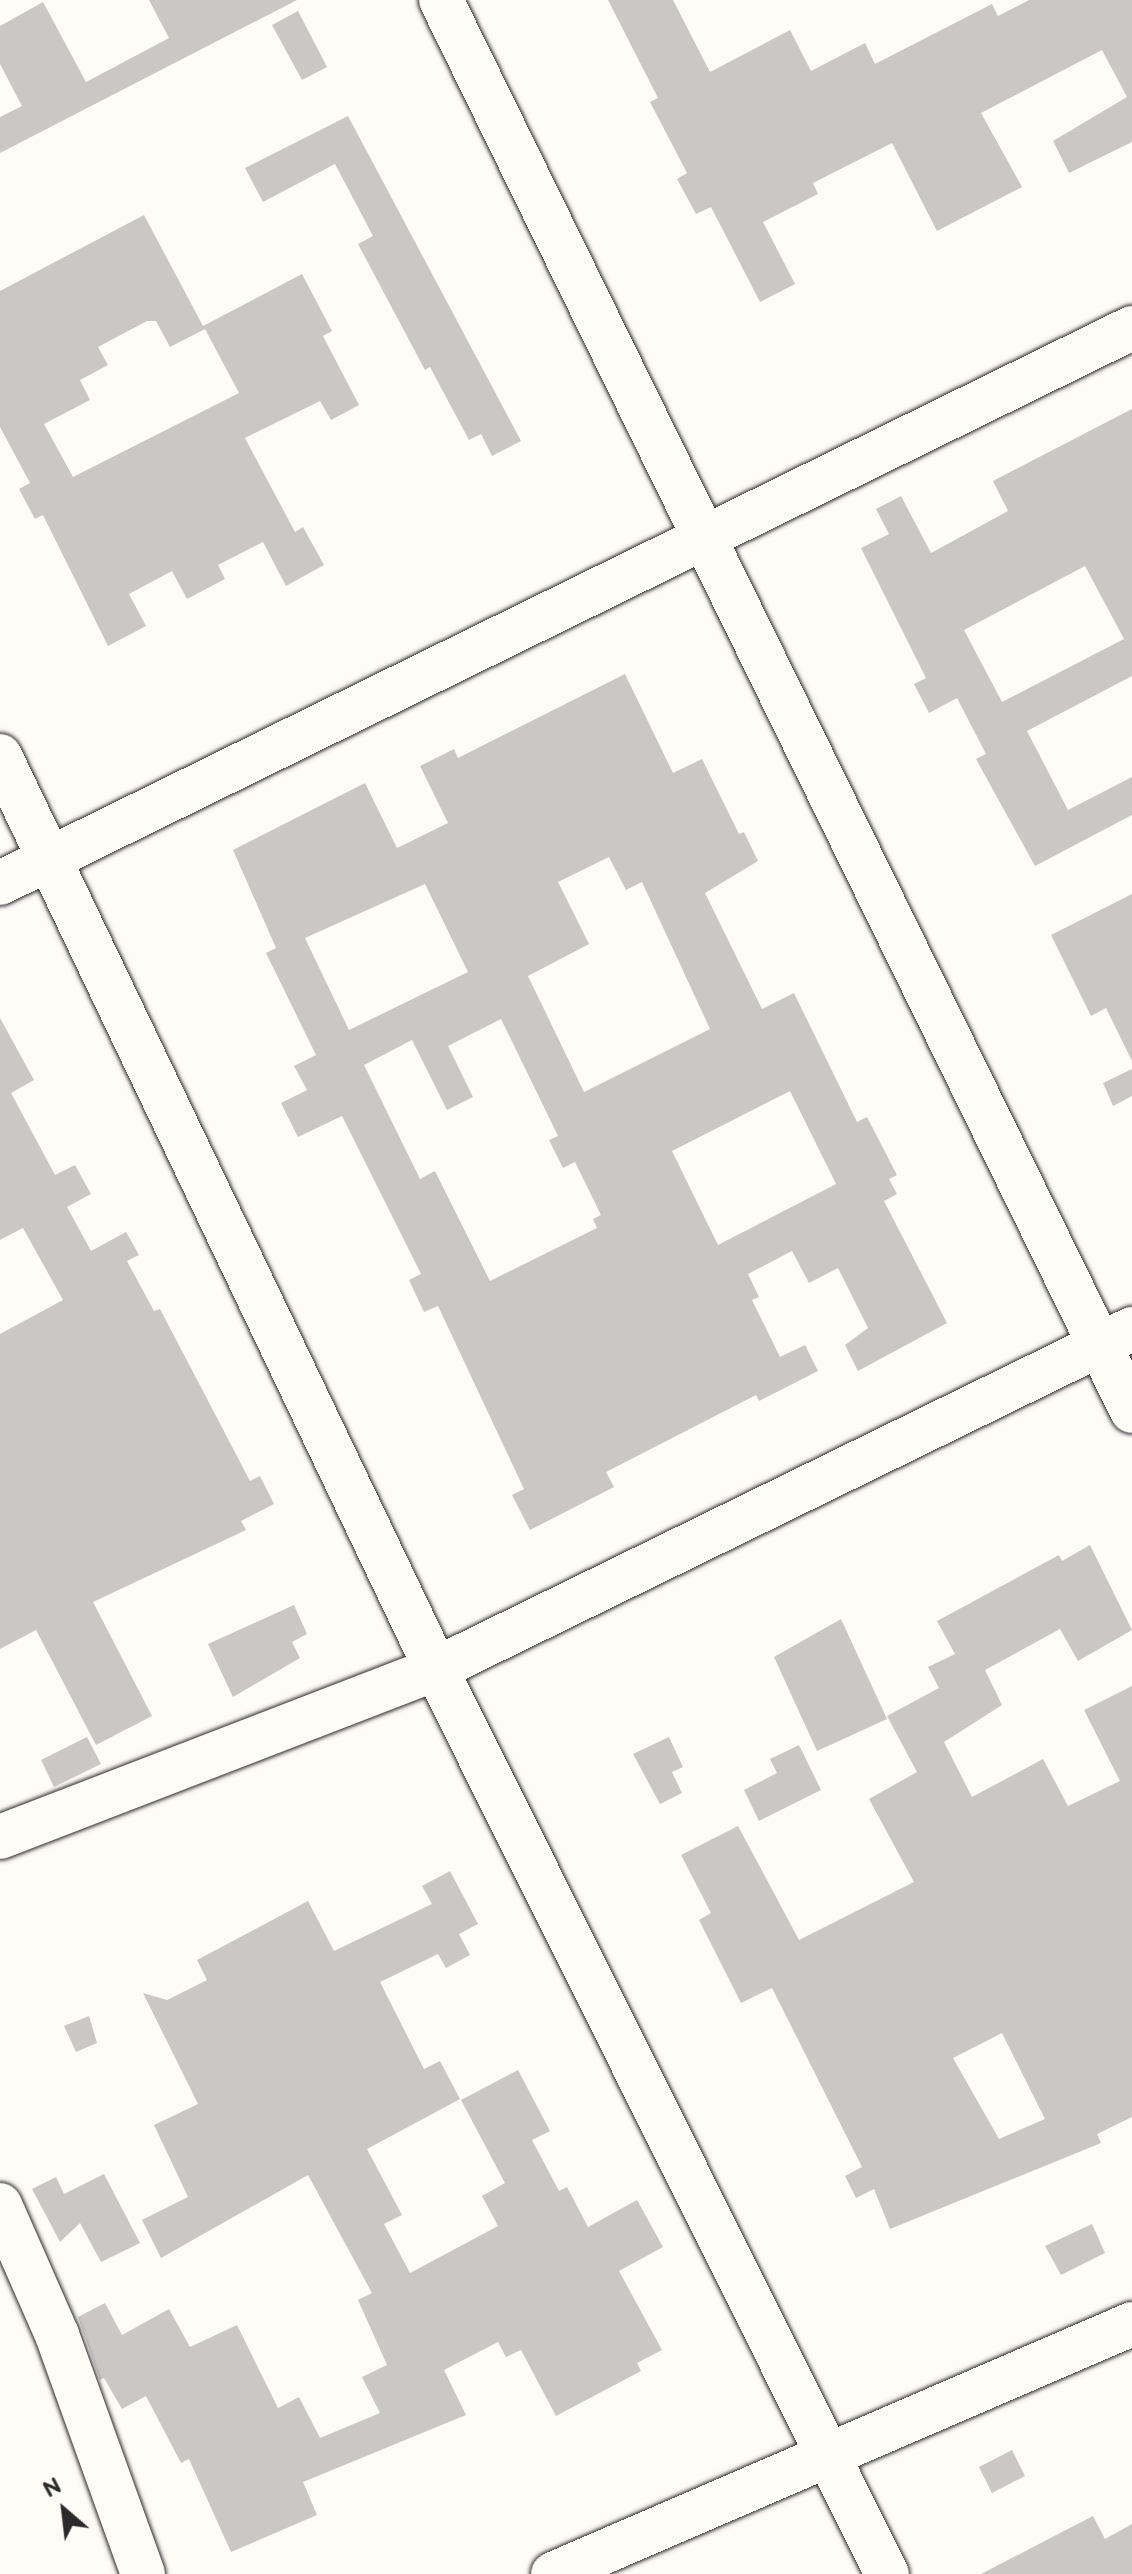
<!DOCTYPE html>
<html>
<head>
<meta charset="utf-8">
<style>
	body { margin:0 }
	#map { position:relative; width:1132px; height:2574px; overflow:hidden; background:#fdfcf7; font-family:"Balsamiq Sans",sans-serif }
	div>[style] { position:absolute }
	.building>* { inset:0; background:#c9c8c4 }
	.roads { filter:drop-shadow(0 0 2px #2b2b2b) drop-shadow(0 0 2px #2b2b2b) }
	.minor>* { height:44px; margin:-22px; padding:0 22px; transform-origin:22px; border-radius:22px; background:#fdfcf7 }
	.major>* { height:44px; margin:-22px; padding:0 22px; transform-origin:22px; border-radius:22px; background:#fdfcf7 }
	span { translate:-50% -50%; white-space:nowrap; text-align:center; line-height:1.15; -webkit-text-stroke:8px #fdfcf7; paint-order:stroke }
	.north { position:absolute; left:24px; top:2470px; width:80px; height:80px; -webkit-text-stroke:6px #fdfcf7; paint-order:stroke; rotate:332deg; font-size:22px; font-weight:700; line-height:32px; text-align:center; color:#2b2b2b }
	.north::after { content:''; display:block; margin:auto; width:28px; height:36px; background:#2b2b2b; clip-path:polygon(50% 0,100% 100%,50% 72%,0 100%) }
</style>
</head>
<body>
<div id="map">
	<div class="building">
		<div style="clip-path:polygon(149px 0,297px 0,0 153px,0 117px,22px 106px,0 64px,0 26px,43px 2px,86px 82px,169px 38px)"></div>
		<div style="clip-path:polygon(608px 0,673px 0,710px 72px,790px 30px,811px 71px,865px 43px,875px 64px,992px 4px,998px 16px,1029px 0,1132px 0,1132px 142px,1069px 173px,1053px 141px,1127px 97px,1102px 50px,981px 113px,1022px 187px,937px 231px,892px 143px,813px 183px,818px 194px,763px 222px,795px 284px,760px 302px,711px 207px,696px 214px,677px 179px,687px 173px,650px 102px,658px 98px)"></div>
		<div style="clip-path:polygon(298px 11px,327px 67px,302px 80px,272px 25px)"></div>
		<div style="clip-path:polygon(348px 116px,521px 441px,492px 456px,481px 434px,469px 440px,430px 367px,425px 370px,358px 244px,373px 236px,335px 164px,263px 202px,245px 168px)"></div>
		<div style="clip-path:polygon(evenodd,144px 215px,203px 326px,302px 274px,332px 331px,323px 336px,359px 405px,331px 420px,320px 401px,245px 438px,295px 532px,303px 527px,324px 565px,286px 586px,263px 542px,218px 565px,225px 579px,187px 599px,172px 571px,129px 594px,146px 626px,108px 646px,43px 515px,35px 519px,19px 489px,30px 483px,0 427px,0 291px,144px 215px,147px 321px,156px 321px,170px 347px,205px 329px,239px 393px,73px 477px,44px 424px,90px 400px,80px 380px,108px 365px,98px 347px,147px 321px)"></div>
		<div style="clip-path:polygon(evenodd,1132px 409px,1132px 676px,1027px 731px,1068px 810px,1132px 777px,1132px 815px,1035px 866px,976px 759px,986px 754px,957px 698px,929px 713px,914px 684px,926px 678px,861px 548px,889px 534px,876px 509px,901px 496px,931px 553px,1008px 511px,993px 481px,1132px 409px,1085px 566px,1124px 639px,1002px 702px,964px 630px,1085px 566px)"></div>
		<div style="clip-path:polygon(evenodd,625px 674px,673px 773px,702px 759px,739px 834px,744px 832px,758px 861px,705px 893px,762px 1009px,794px 993px,857px 1122px,867px 1117px,897px 1175px,889px 1179px,897px 1194px,884px 1201px,947px 1323px,858px 1371px,845px 1345px,868px 1328px,838px 1268px,809px 1283px,792px 1251px,748px 1274px,759px 1297px,752px 1300px,780px 1357px,805px 1345px,818px 1371px,759px 1401px,756px 1395px,606px 1472px,614px 1487px,530px 1530px,512px 1495px,524px 1489px,438px 1306px,424px 1312px,409px 1280px,421px 1274px,342px 1116px,298px 1137px,281px 1103px,307px 1090px,294px 1066px,316px 1055px,266px 953px,276px 948px,233px 850px,365px 783px,397px 848px,448px 823px,420px 766px,454px 749px,458px 758px,625px 674px,609px 857px,626px 890px,642px 882px,710px 1029px,584px 1092px,528px 976px,589px 944px,558px 882px,609px 857px,625px 674px,425px 884px,468px 972px,349px 1030px,305px 938px,425px 884px,625px 674px,501px 1019px,558px 1136px,549px 1140px,563px 1168px,575px 1162px,601px 1215px,593px 1219px,597px 1228px,490px 1281px,435px 1171px,420px 1179px,364px 1065px,412px 1040px,447px 1110px,473px 1097px,448px 1046px,501px 1019px,625px 674px,790px 1091px,836px 1184px,718px 1245px,672px 1151px,790px 1091px)"></div>
		<div style="clip-path:polygon(1132px 894px,1132px 1061px,1106px 1008px,1091px 1016px,1051px 935px)"></div>
		<div style="clip-path:polygon(0 1018px,34px 1080px,11px 1093px,55px 1175px,75px 1165px,91px 1194px,67px 1207px,91px 1251px,126px 1232px,139px 1255px,127px 1261px,154px 1311px,160px 1309px,250px 1481px,260px 1476px,274px 1504px,241px 1521px,246px 1530px,93px 1602px,152px 1716px,96px 1745px,36px 1630px,0 1649px,0 1334px,63px 1300px,23px 1228px,0 1240px)"></div>
		<div style="clip-path:polygon(1132px 1069px,1132px 1096px,1113px 1106px,1103px 1083px)"></div>
		<div style="clip-path:polygon(evenodd,1090px 1545px,1132px 1630px,1078px 1661px,1060px 1629px,985px 1670px,1002px 1705px,944px 1742px,972px 1797px,1043px 1759px,1068px 1806px,1120px 1781px,1084px 1710px,1132px 1686px,1132px 2117px,1097px 2134px,1101px 2143px,890px 2229px,874px 2189px,856px 2198px,845px 2176px,862px 2167px,772px 1988px,741px 2003px,699px 1920px,711px 1913px,681px 1855px,738px 1826px,799px 1940px,914px 1882px,869px 1799px,917px 1772px,887px 1716px,939px 1688px,928px 1667px,955px 1654px,937px 1621px,1059px 1555px,1062px 1561px,1090px 1545px,1002px 2033px,1045px 2119px,999px 2139px,953px 2058px,1002px 2033px)"></div>
		<div style="clip-path:polygon(294px 1605px,307px 1634px,292px 1642px,300px 1658px,233px 1697px,208px 1644px)"></div>
		<div style="clip-path:polygon(841px 1619px,887px 1719px,817px 1751px,774px 1657px)"></div>
		<div style="clip-path:polygon(87px 1737px,101px 1764px,54px 1787px,41px 1760px)"></div>
		<div style="clip-path:polygon(669px 1737px,683px 1767px,672px 1772px,682px 1793px,660px 1804px,633px 1754px)"></div>
		<div style="clip-path:polygon(799px 1745px,821px 1790px,759px 1821px,744px 1790px,777px 1773px,770px 1759px)"></div>
		<div style="clip-path:polygon(450px 1871px,478px 1924px,459px 1934px,470px 1955px,446px 1968px,438px 1954px,380px 1982px,424px 2069px,440px 2061px,460px 2099px,367px 2149px,402px 2215px,384px 2224px,410px 2273px,498px 2226px,482px 2196px,505px 2183px,461px 2100px,518px 2070px,550px 2131px,532px 2140px,559px 2191px,567px 2187px,588px 2227px,637px 2200px,663px 2247px,619px 2271px,662px 2350px,637px 2363px,641px 2371px,556px 2416px,521px 2350px,506px 2357px,498px 2342px,444px 2370px,466px 2415px,303px 2482px,317px 2515px,231px 2552px,189px 2459px,181px 2463px,146px 2396px,122px 2409px,104px 2378px,100px 2380px,78px 2317px,105px 2303px,122px 2335px,169px 2309px,190px 2347px,237px 2325px,278px 2408px,299px 2397px,320px 2438px,380px 2413px,362px 2377px,387px 2365px,358px 2300px,372px 2293px,308px 2175px,161px 2258px,142px 2220px,188px 2197px,154px 2125px,198px 2104px,143px 1993px,167px 2000px,207px 1980px,197px 1960px,308px 1901px,334px 1951px,432px 1904px,422px 1886px)"></div>
		<div style="clip-path:polygon(89px 2016px,97px 2043px,76px 2052px,64px 2026px)"></div>
		<div style="clip-path:polygon(104px 2174px,140px 2243px,101px 2262px,80px 2223px,60px 2242px,32px 2189px,56px 2177px,64px 2194px)"></div>
		<div style="clip-path:polygon(1092px 2224px,1105px 2253px,1061px 2275px,1045px 2246px)"></div>
		<div style="clip-path:polygon(1012px 2450px,1025px 2476px,992px 2493px,979px 2467px)"></div>
		<div style="clip-path:polygon(1093px 2516px,1105px 2539px,1132px 2524px,1132px 2574px,981px 2574px)"></div>
	</div>
	<div class="roads">
		<div class="minor">
			<div style="left:441px;top:0;width:1571px;rotate:63.91deg"></div>
			<div style="left:0;top:756px;width:1012px;rotate:64.47deg"></div>
			<div style="left:436px;top:1669px;width:1011px;rotate:63.51deg"></div>
			<div style="left:0;top:883px;width:1261px;rotate:-26.12deg"></div>
			<div style="left:0;top:1837px;width:467px;rotate:-21.1deg"></div>
			<div style="left:436px;top:1669px;width:775px;rotate:-26.04deg"></div>
			<div style="left:0;top:2205px;width:142px;rotate:66.3deg"></div>
			<div style="left:57px;top:2335px;width:254px;rotate:70.2deg"></div>
		</div>
		<div class="major">
			<div style="left:553px;top:2574px;width:631px;rotate:-23.35deg"></div>
		</div>
	</div>
	<div class="north">N</div>
</div>
</body>
</html>
